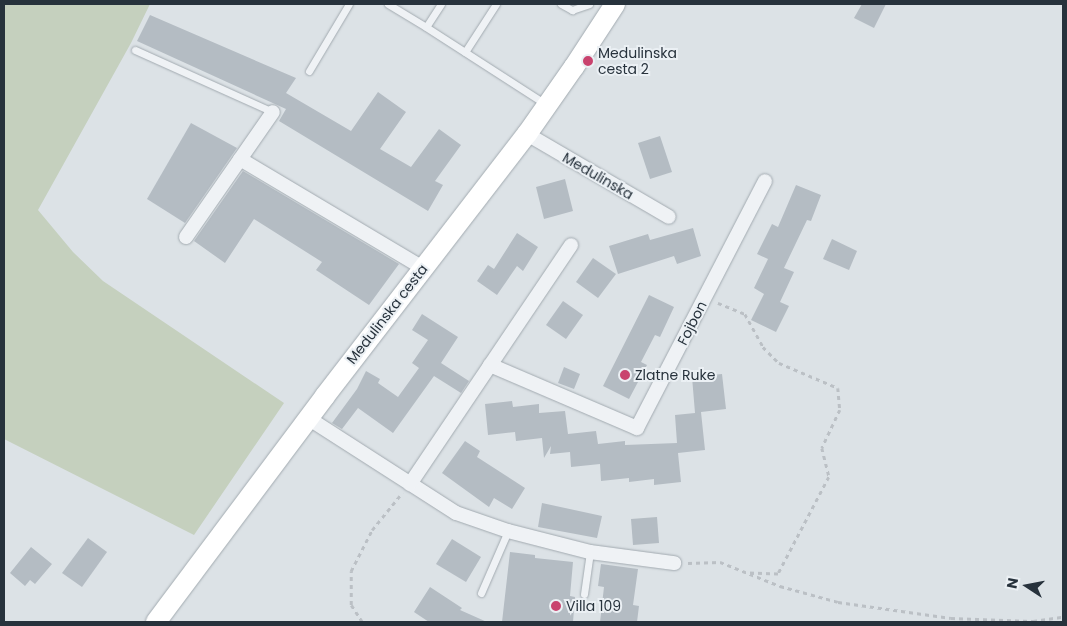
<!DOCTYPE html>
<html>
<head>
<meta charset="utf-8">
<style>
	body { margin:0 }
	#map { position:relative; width:1067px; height:626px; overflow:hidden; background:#dce2e6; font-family:Poppins,sans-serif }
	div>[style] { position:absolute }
	.green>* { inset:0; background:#c5d0be }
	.building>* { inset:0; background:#b4bcc3 }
	.path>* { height:2.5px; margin-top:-1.25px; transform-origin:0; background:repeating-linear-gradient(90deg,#bbc0c5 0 4px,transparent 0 8px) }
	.roads { filter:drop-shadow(0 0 1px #a2aab0) drop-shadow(0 0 1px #a2aab0) }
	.service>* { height:7px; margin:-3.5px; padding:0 3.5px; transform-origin:3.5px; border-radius:3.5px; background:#eff2f5 }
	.minor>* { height:14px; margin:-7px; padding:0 7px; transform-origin:7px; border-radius:7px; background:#eff2f5 }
	.secondary>* { height:20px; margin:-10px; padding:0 10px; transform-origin:10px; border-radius:10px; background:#fff }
	.dots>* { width:14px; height:14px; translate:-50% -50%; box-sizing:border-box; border:2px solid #ebf0f4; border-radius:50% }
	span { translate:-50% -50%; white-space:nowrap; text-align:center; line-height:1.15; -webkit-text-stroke:4px #ebf0f4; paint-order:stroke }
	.poi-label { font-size:14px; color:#27323c }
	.left { translate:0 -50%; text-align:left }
	.street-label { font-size:14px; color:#27323c }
	.frame { position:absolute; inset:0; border:5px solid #27323c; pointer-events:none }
	.north { position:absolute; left:1002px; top:561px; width:50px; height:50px; -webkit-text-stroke:4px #ebf0f4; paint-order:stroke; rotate:281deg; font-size:14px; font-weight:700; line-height:20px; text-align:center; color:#27323c }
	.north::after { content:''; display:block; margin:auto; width:18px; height:22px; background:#27323c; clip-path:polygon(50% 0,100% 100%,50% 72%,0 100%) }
</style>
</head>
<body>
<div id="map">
	<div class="green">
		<div style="clip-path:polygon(4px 4px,150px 4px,131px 43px,38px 210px,73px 252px,103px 281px,284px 403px,194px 535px,4px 439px)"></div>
	</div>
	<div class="building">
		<div style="clip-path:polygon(862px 4px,886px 4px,874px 28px,854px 18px)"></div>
		<div style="clip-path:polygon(150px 15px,296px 78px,286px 93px,351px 131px,378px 92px,406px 112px,380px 149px,411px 167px,439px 129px,461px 145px,435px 181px,443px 185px,428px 211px,279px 121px,286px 109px,137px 41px)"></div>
		<div style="clip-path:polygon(191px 123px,237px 148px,185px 223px,147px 199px)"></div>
		<div style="clip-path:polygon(660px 136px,672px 172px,650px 179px,638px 143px)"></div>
		<div style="clip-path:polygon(243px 171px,399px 264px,369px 305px,316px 270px,322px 262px,254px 219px,225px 263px,194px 241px)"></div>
		<div style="clip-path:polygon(565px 179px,573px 211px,544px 219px,536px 187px)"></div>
		<div style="clip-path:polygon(796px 185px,821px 195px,811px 221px,807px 220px,784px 268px,794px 272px,780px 302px,789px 306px,776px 332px,751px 320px,764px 294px,754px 288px,768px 259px,757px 254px,772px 224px,778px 227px)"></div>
		<div style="clip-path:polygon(693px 228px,701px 256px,677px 264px,674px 256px,618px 274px,609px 246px,648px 234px,650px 240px)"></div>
		<div style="clip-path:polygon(517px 233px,538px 247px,523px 271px,517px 266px,497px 295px,477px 281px,488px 265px,494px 269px)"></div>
		<div style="clip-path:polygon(832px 239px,857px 251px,849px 270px,823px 259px)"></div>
		<div style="clip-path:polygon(593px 258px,616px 274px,598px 298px,576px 282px)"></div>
		<div style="clip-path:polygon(649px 295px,674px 307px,660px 337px,655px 335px,641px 362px,647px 365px,629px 399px,603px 386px)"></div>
		<div style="clip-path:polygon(563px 301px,583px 315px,566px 339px,546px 325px)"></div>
		<div style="clip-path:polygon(422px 314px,458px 337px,441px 363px,469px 381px,461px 393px,434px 376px,393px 433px,358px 408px,342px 429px,332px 423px,357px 389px,366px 371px,380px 379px,378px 383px,398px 397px,419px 368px,412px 363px,428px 340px,412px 330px)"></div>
		<div style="clip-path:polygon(564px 367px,580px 374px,574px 389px,558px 383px)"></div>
		<div style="clip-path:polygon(722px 374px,726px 409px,701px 412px,705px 450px,678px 453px,681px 482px,654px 485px,654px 479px,629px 482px,629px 478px,601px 481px,600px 464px,571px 467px,570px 452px,550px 454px,551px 446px,544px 458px,542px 438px,516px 441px,515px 432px,488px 435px,485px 404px,512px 401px,513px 407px,539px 404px,539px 413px,565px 411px,568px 434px,596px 431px,598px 444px,625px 441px,625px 445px,677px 443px,675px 415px,695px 413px,692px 377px)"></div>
		<div style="clip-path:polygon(465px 441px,480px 451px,477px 457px,525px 488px,512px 509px,494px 498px,489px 507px,442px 473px)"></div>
		<div style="clip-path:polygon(542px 503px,602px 516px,597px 538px,538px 527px)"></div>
		<div style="clip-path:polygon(657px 517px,659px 543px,633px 545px,631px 519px)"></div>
		<div style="clip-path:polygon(88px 538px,107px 552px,82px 587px,62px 573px)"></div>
		<div style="clip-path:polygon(452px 539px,481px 557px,466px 582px,436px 564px)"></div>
		<div style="clip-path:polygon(31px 547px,52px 564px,35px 584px,30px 580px,25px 586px,10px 573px)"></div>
		<div style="clip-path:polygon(510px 552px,535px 555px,535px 558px,573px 562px,570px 596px,575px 597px,573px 622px,502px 622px)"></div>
		<div style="clip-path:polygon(601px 564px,638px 569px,633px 605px,639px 606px,637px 622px,600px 622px,604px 587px,598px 586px)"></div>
		<div style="clip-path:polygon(430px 587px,462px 608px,460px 610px,487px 622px,429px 622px,414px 612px)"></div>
	</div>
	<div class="path">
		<div style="left:718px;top:303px;width:29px;rotate:22deg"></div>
		<div style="left:745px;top:314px;width:38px;rotate:61deg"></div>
		<div style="left:763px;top:347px;width:23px;rotate:45deg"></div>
		<div style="left:779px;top:363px;width:64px;rotate:23deg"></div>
		<div style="left:838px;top:388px;width:22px;rotate:85deg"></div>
		<div style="left:840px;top:410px;width:42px;rotate:115.3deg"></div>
		<div style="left:822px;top:448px;width:30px;rotate:76deg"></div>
		<div style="left:829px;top:477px;width:110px;rotate:117.7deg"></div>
		<div style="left:778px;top:574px;width:30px;rotate:-178deg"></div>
		<div style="left:688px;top:563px;width:32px;rotate:-2deg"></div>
		<div style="left:720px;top:562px;width:65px;rotate:21.8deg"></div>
		<div style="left:780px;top:586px;width:60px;rotate:15.4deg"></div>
		<div style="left:838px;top:602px;width:114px;rotate:8.1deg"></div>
		<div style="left:951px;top:618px;width:82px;rotate:2.1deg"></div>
		<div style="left:1033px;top:621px;width:30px;rotate:-8deg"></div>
		<div style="left:362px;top:622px;width:20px;rotate:-123deg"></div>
		<div style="left:351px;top:605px;width:34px;rotate:-90deg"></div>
		<div style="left:351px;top:571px;width:46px;rotate:-62.9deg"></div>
		<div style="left:372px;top:530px;width:48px;rotate:-51deg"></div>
	</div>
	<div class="roads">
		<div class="service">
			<div style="left:388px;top:4px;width:44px;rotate:31.2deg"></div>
			<div style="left:441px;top:4px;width:27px;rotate:123deg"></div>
			<div style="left:426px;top:27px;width:144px;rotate:32.8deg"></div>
			<div style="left:561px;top:4px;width:13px;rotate:29deg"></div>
			<div style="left:572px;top:10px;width:18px;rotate:-19deg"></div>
			<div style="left:135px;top:50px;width:151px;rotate:24.2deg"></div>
			<div style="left:465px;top:52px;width:57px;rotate:-57.1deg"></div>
			<div style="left:309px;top:71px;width:78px;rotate:-59.2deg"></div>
			<div style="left:481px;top:593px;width:68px;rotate:-66.5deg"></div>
			<div style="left:584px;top:594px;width:42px;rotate:-81.9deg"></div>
		</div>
		<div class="minor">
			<div style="left:527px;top:134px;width:164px;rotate:30.3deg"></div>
			<div style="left:240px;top:159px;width:213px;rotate:30.8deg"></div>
			<div style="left:186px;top:237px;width:152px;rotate:-55.2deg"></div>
			<div style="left:490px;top:365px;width:160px;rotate:23.2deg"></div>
			<div style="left:637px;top:428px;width:278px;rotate:-62.6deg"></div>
			<div style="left:308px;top:418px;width:176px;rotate:32.7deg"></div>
			<div style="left:456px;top:513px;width:55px;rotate:19.1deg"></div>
			<div style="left:508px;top:531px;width:85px;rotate:14.4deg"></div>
			<div style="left:590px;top:552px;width:85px;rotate:7.5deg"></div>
			<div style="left:410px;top:484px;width:288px;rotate:-56deg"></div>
		</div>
		<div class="secondary">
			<div style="left:156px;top:622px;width:282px;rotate:-53.2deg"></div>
			<div style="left:325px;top:396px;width:331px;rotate:-52.4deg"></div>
			<div style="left:527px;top:134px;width:82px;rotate:-55deg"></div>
			<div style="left:574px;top:67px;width:75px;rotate:-56.9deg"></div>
		</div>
	</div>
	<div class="dots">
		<div style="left:588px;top:61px;background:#c9436e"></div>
		<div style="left:625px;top:375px;background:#c9436e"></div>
		<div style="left:556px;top:606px;background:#c9436e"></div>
	</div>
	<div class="poi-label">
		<span class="left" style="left:598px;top:61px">Medulinska<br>cesta 2</span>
		<span class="left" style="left:635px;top:375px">Zlatne Ruke</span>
		<span class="left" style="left:566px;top:606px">Villa 109</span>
	</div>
	<div class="street-label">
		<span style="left:598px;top:176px;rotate:30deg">Medulinska</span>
		<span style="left:387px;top:314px;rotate:-52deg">Medulinska cesta</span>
		<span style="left:692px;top:323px;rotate:-63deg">Fojbon</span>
	</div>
	<div class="frame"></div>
	<div class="north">N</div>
</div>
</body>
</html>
